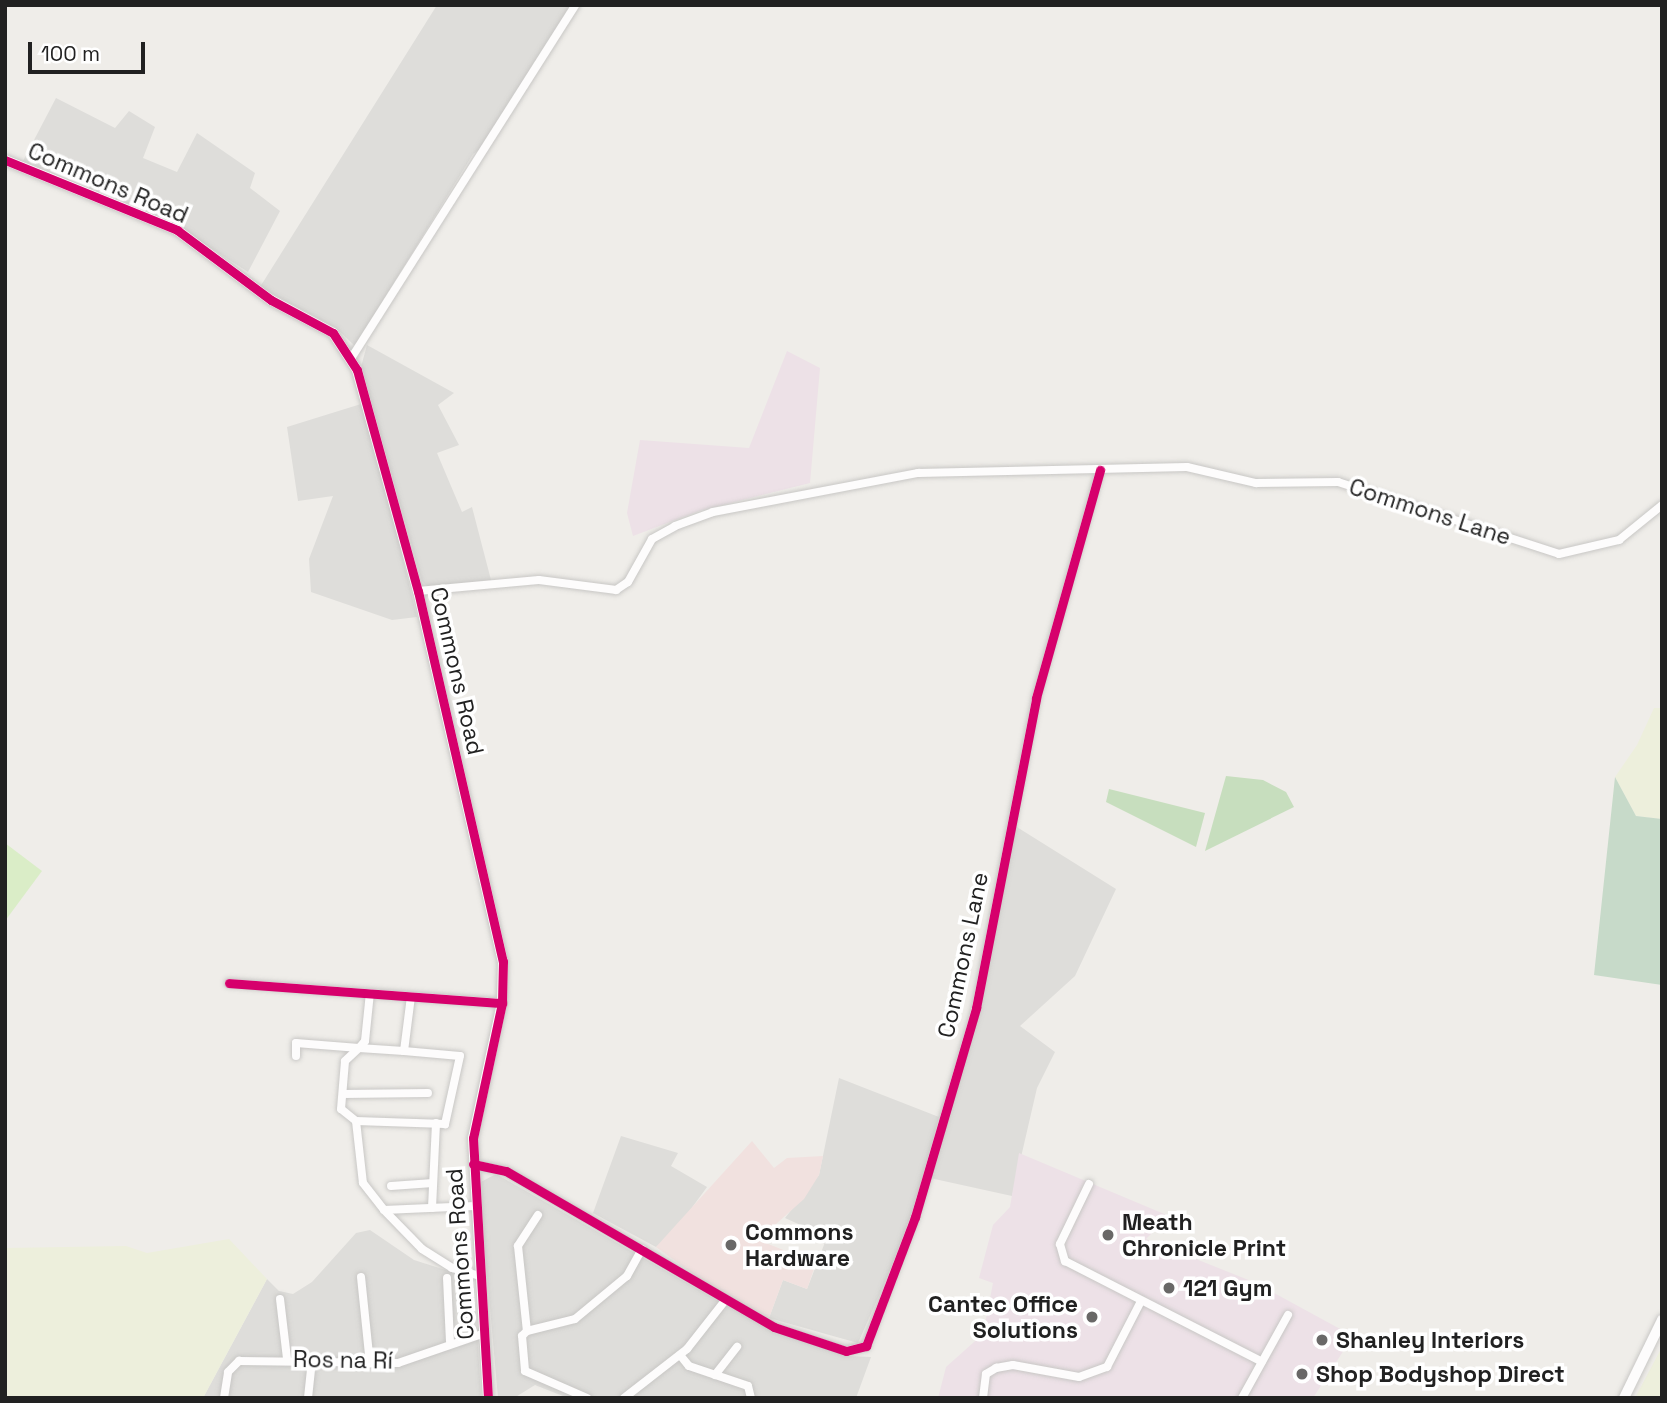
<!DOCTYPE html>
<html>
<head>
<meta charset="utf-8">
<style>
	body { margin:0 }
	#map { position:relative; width:1667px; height:1403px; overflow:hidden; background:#efede9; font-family:"Space Grotesk",sans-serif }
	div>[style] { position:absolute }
	.residential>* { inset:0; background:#deddda }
	.commercial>* { inset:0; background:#f1e1df }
	.industrial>* { inset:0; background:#ede1e7 }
	.farmland>* { inset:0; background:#edefdc }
	.grass>* { inset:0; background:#daedc7 }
	.forest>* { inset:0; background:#c7debe }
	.cemetery>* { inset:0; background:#c7dac9 }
	.roads { filter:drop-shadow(0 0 2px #c8c7c5) drop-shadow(0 0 2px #c8c7c5) }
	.minor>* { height:8px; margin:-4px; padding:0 4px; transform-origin:4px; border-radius:4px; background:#fdfcfc }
	.tertiary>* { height:10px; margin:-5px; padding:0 5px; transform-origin:5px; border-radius:5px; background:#fdfcfc }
	.cycleway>* { height:9px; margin:-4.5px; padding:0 4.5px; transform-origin:4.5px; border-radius:4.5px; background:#d6006c }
	.dots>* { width:19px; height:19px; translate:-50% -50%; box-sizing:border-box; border:4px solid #fff; border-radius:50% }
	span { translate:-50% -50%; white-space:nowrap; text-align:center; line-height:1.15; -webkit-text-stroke:7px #fff; paint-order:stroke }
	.street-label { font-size:23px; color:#212121 }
	.poi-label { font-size:23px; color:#212121; font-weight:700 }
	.left { translate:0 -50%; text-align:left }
	.right { translate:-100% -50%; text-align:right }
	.frame { position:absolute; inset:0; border:7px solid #212121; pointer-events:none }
	.scale { position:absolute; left:28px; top:42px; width:117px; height:32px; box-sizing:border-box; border:4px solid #212121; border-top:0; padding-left:9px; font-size:21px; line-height:24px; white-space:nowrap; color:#212121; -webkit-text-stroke:5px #fff; paint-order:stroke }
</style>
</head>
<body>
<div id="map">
	<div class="residential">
		<div style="clip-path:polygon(437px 5px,572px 5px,483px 147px,473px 154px,355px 346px,336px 328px,260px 287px)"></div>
		<div style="clip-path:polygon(56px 98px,115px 128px,129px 111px,155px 127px,143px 158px,177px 172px,197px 133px,255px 173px,250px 188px,280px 211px,248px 272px,166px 219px,23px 161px)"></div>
		<div style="clip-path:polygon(367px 345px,454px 393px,438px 405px,459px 445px,437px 453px,462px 512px,472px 507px,491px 580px,427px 586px,422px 581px,361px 367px)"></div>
		<div style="clip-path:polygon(361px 404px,386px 490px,417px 617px,392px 620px,311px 592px,309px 559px,333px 496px,298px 501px,287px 427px)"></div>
		<div style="clip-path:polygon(1015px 826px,1116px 889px,1075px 976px,1020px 1026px,1055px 1052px,1037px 1088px,1012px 1196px,930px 1178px,979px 1006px)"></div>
		<div style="clip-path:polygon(839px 1078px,939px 1117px,911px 1223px,858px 1343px,769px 1318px,783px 1280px,807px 1289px,827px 1237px,785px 1218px,819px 1175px)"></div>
		<div style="clip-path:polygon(621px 1136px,678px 1153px,671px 1166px,707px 1187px,672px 1235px,656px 1247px,593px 1213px)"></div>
		<div style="clip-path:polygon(496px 1174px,773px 1332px,848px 1356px,871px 1357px,856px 1398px,568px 1398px,535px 1385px,514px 1398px,498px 1398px,479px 1183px)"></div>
		<div style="clip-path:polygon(370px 1230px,414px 1260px,474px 1279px,481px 1398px,203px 1398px,267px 1279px,279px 1291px,293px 1294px,312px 1282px,356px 1233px)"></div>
	</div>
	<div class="commercial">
		<div style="clip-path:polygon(752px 1141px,774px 1168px,787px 1158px,823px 1156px,819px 1175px,804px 1199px,758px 1240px,816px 1263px,807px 1289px,783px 1280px,769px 1318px,713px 1288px,656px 1247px)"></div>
	</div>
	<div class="industrial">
		<div style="clip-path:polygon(787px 351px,820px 368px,810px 483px,699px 511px,633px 536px,627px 513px,640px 440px,749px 448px)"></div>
		<div style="clip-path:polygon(1019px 1153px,1169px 1216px,1146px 1239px,1256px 1283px,1353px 1336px,1313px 1398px,938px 1398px,946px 1367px,983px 1334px,993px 1283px,979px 1278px,993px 1225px,1010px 1207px)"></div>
	</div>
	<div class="farmland">
		<div style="clip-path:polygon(1654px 708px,1662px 708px,1662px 819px,1636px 816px,1615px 777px,1637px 745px)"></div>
		<div style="clip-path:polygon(229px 1239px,267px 1279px,203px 1398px,5px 1398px,5px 1248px,126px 1246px,147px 1253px)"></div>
		<div style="clip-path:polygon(1662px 1347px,1662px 1398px,1635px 1398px)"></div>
	</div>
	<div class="grass">
		<div style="clip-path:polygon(5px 843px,42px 871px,5px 921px)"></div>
	</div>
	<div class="forest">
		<div style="clip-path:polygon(1226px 776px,1263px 780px,1286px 792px,1294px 807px,1205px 851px)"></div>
		<div style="clip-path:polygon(1109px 789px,1205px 813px,1196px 847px,1106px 802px)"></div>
	</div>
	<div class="cemetery">
		<div style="clip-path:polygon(1615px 777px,1636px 816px,1662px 819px,1662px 985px,1594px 975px)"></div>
	</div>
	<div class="roads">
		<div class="minor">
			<div style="left:352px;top:357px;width:417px;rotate:-57.6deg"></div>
			<div style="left:418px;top:591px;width:121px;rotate:-5.2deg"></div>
			<div style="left:539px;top:580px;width:78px;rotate:7.4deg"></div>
			<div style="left:616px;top:590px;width:14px;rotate:-34deg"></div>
			<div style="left:628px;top:582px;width:49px;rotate:-60.8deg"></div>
			<div style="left:652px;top:539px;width:26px;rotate:-29deg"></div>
			<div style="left:675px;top:526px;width:40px;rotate:-20.2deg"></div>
			<div style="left:713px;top:512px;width:209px;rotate:-10.8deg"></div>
			<div style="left:918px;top:473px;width:269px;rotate:-1.3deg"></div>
			<div style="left:1187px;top:467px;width:71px;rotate:13.1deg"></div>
			<div style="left:1256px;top:483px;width:82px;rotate:-0.7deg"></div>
			<div style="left:1338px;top:482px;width:232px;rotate:18deg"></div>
			<div style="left:1559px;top:554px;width:62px;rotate:-13.1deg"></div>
			<div style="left:1619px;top:540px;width:55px;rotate:-39.1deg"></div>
			<div style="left:229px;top:983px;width:274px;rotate:4.2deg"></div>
			<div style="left:404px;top:1051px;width:55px;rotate:-82.7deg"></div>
			<div style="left:296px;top:1056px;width:13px;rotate:-90deg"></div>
			<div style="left:296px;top:1043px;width:63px;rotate:4.5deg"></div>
			<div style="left:359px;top:1048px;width:45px;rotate:3.8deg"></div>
			<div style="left:404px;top:1051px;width:56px;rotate:5.1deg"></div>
			<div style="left:460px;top:1056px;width:70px;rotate:102.4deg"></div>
			<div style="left:445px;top:1124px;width:89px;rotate:-178.1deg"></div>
			<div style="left:356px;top:1121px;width:19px;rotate:-141deg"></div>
			<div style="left:341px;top:1109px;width:48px;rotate:-85.2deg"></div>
			<div style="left:345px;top:1061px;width:19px;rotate:-43deg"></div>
			<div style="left:359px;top:1048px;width:9px;rotate:-49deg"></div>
			<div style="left:365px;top:1041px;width:48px;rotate:-84.1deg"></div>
			<div style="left:343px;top:1094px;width:85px;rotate:-0.7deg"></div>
			<div style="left:356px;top:1121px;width:62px;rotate:83.6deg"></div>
			<div style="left:363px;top:1183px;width:34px;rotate:52deg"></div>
			<div style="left:384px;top:1210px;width:54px;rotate:45.7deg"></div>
			<div style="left:422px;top:1249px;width:36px;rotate:32deg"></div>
			<div style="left:452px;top:1268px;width:29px;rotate:16deg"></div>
			<div style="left:473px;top:1164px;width:34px;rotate:12deg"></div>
			<div style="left:506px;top:1171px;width:310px;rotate:30.2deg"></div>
			<div style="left:774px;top:1327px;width:76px;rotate:18.4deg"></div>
			<div style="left:846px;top:1351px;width:21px;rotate:-14deg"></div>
			<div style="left:866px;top:1346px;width:138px;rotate:-69.2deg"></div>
			<div style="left:915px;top:1217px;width:218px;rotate:-73.7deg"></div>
			<div style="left:976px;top:1008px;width:316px;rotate:-79deg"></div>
			<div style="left:1036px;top:698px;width:237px;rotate:-74.3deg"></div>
			<div style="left:1089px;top:1184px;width:67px;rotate:115.8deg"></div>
			<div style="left:1060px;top:1244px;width:18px;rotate:74deg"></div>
			<div style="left:1065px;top:1261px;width:221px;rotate:27.1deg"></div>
			<div style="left:391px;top:1186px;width:42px;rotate:-4.1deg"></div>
			<div style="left:432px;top:1208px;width:85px;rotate:-87.3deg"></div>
			<div style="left:384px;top:1210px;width:91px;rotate:-2.5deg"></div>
			<div style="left:538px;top:1215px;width:37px;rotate:123deg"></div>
			<div style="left:518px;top:1246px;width:85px;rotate:84deg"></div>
			<div style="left:527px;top:1331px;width:7px;rotate:135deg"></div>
			<div style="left:522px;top:1336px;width:35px;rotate:85deg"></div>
			<div style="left:525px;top:1371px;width:68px;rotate:23.5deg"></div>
			<div style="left:361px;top:1277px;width:87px;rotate:84.1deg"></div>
			<div style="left:447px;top:1278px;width:63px;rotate:87.3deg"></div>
			<div style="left:280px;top:1299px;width:60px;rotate:83.3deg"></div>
			<div style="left:527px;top:1331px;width:49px;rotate:-14deg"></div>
			<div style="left:575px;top:1319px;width:67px;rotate:-39.6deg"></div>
			<div style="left:627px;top:1276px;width:31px;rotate:-61deg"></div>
			<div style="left:680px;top:1355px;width:14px;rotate:51deg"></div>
			<div style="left:689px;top:1366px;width:62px;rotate:18.7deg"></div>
			<div style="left:748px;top:1386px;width:12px;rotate:76deg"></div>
			<div style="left:715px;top:1375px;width:36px;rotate:-52deg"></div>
			<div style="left:224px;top:1398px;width:26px;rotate:-81deg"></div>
			<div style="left:228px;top:1372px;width:16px;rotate:-45deg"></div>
			<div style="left:239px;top:1361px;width:159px;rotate:0.7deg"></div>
			<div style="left:398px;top:1363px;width:92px;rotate:-19deg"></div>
			<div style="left:308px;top:1398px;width:38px;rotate:-84deg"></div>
			<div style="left:624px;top:1398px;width:80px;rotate:-37.9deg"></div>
			<div style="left:687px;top:1349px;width:60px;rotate:-51.8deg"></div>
			<div style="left:983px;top:1398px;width:24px;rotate:-83deg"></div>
			<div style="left:986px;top:1374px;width:12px;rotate:-31deg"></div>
			<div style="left:996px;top:1368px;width:17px;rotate:-10deg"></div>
			<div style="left:1013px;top:1365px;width:67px;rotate:10.3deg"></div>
			<div style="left:1079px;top:1377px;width:30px;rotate:-20deg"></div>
			<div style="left:1107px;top:1367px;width:74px;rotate:-62.7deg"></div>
			<div style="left:1242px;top:1398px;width:95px;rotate:-61deg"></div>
		</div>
		<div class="tertiary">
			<div style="left:5px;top:160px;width:186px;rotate:22.1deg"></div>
			<div style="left:177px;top:230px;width:117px;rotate:36.7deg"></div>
			<div style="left:271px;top:300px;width:70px;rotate:28deg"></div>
			<div style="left:333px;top:333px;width:44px;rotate:57deg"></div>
			<div style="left:357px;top:370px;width:229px;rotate:74.6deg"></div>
			<div style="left:418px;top:591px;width:380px;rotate:77.1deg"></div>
			<div style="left:503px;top:961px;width:42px;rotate:91.4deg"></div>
			<div style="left:502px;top:1003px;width:138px;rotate:102.1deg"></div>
			<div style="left:473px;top:1138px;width:260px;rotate:86.7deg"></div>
			<div style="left:1624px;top:1398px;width:87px;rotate:-64deg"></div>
		</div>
	</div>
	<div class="cycleway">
		<div style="left:5px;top:160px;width:186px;rotate:22.1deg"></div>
		<div style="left:177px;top:230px;width:117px;rotate:36.7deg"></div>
		<div style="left:271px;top:300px;width:70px;rotate:28deg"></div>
		<div style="left:333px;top:333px;width:44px;rotate:57deg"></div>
		<div style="left:357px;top:370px;width:229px;rotate:74.6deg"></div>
		<div style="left:418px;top:591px;width:380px;rotate:77.1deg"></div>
		<div style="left:503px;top:961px;width:42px;rotate:91.4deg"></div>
		<div style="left:502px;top:1003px;width:138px;rotate:102.1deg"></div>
		<div style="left:473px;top:1138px;width:260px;rotate:86.7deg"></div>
		<div style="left:229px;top:983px;width:274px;rotate:4.2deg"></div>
		<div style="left:473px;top:1164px;width:34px;rotate:12deg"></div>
		<div style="left:506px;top:1171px;width:310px;rotate:30.2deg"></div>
		<div style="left:774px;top:1327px;width:76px;rotate:18.4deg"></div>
		<div style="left:846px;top:1351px;width:21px;rotate:-14deg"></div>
		<div style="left:866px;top:1346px;width:138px;rotate:-69.2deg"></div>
		<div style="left:915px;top:1217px;width:218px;rotate:-73.7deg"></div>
		<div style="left:976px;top:1008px;width:316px;rotate:-79deg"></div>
		<div style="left:1036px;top:698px;width:237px;rotate:-74.3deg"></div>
	</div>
	<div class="dots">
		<div style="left:1108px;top:1235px;background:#696867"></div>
		<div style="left:731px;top:1245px;background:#696867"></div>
		<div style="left:1169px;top:1288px;background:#696867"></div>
		<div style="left:1092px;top:1317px;background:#696867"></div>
		<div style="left:1322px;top:1340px;background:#696867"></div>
		<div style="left:1302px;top:1374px;background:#696867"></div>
	</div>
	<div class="street-label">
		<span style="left:108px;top:183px;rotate:23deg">Commons Road</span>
		<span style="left:1430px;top:512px;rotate:18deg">Commons Lane</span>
		<span style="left:457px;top:671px;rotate:77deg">Commons Road</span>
		<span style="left:963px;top:955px;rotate:-78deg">Commons Lane</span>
		<span style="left:460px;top:1254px;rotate:-94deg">Commons Road</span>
		<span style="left:343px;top:1360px;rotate:1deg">Ros na Rí</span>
	</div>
	<div class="poi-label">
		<span class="left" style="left:1122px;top:1235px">Meath<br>Chronicle Print</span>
		<span class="left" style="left:745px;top:1245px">Commons<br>Hardware</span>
		<span class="left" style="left:1183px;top:1288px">121 Gym</span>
		<span class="right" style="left:1078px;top:1317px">Cantec Office<br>Solutions</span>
		<span class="left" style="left:1336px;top:1340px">Shanley Interiors</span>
		<span class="left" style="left:1316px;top:1374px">Shop Bodyshop Direct</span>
	</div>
	<div class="frame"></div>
	<div class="scale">100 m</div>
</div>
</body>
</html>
